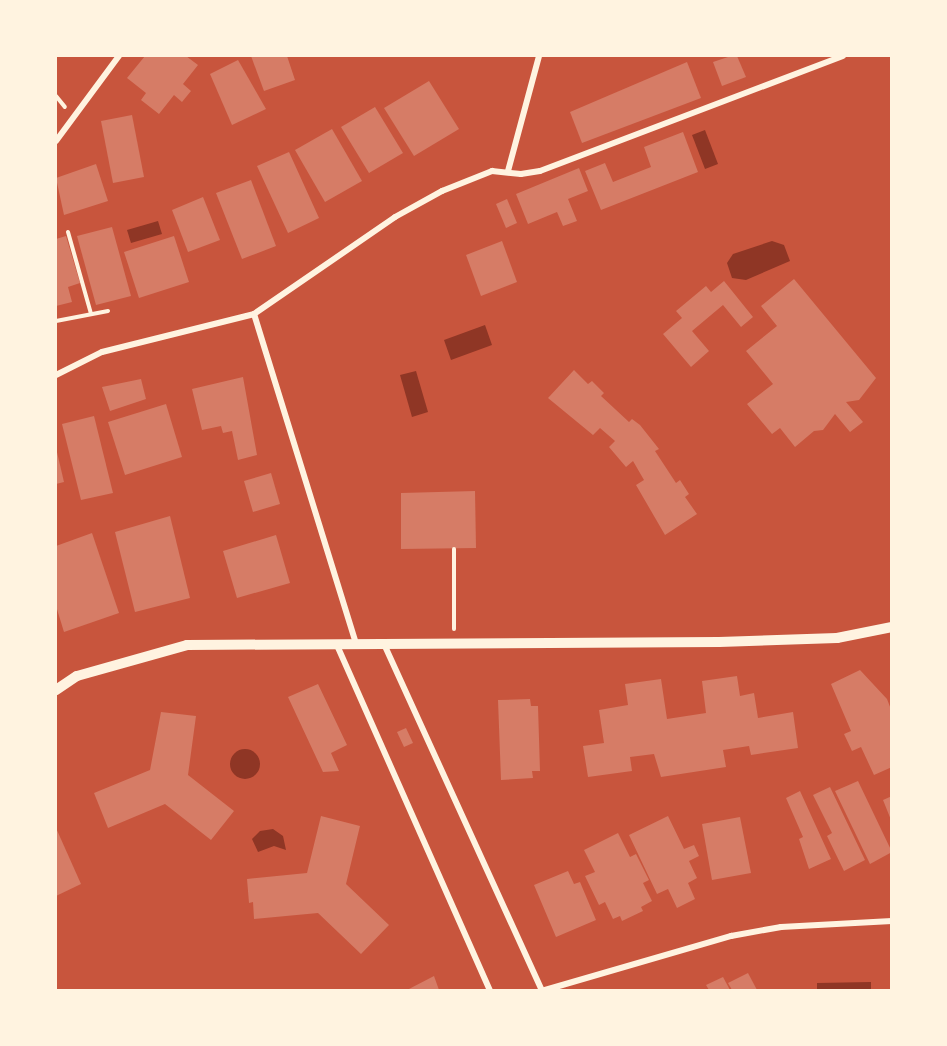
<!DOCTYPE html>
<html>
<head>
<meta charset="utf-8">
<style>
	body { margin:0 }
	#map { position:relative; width:947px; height:1046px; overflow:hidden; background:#c8553d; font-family:Barlow,sans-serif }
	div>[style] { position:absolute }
	.water>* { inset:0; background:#8f3625 }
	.round { border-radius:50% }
	.building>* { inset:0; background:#d67c66 }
	.path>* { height:4px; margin:-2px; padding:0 2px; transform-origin:2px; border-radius:2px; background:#fff3e0 }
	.minor>* { height:6px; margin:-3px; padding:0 3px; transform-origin:3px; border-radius:3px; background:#fff3e0 }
	.tertiary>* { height:10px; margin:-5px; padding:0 5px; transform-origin:5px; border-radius:5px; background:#fff3e0 }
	span { translate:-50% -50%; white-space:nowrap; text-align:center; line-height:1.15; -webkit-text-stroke:5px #fff3e0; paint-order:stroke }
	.frame { position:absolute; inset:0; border:57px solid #fff3e0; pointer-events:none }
</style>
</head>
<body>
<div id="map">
	<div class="water">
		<div style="clip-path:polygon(705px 130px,718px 164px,705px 169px,692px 135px)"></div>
		<div style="clip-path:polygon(158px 221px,162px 234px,131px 243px,127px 230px)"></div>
		<div style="clip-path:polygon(772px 241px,784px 245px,790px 261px,746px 280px,732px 278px,727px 263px,733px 254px)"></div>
		<div style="clip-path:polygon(485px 325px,492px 345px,451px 360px,444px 340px)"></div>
		<div style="clip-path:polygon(416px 371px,428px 412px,412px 417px,400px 375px)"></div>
		<div class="round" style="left:230px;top:749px;width:30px;height:30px"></div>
		<div style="clip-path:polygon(273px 829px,283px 836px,286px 850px,274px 846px,258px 852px,252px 839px,260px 831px)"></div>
		<div style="clip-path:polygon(871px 982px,871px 990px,817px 990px,817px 983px)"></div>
	</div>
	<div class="building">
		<div style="clip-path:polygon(145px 56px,186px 56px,198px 65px,183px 84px,191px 91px,182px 102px,174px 95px,159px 114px,141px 100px,146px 93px,127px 78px)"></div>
		<div style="clip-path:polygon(251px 56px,287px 56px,295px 80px,264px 91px)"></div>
		<div style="clip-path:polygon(731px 56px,737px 56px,746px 77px,722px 86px,713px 62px)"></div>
		<div style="clip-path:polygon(238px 60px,266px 109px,232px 125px,210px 74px)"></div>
		<div style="clip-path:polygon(687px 62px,701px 98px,582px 143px,570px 112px)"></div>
		<div style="clip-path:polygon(429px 81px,459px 129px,414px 156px,384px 108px)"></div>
		<div style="clip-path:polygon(375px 107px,403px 153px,369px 173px,341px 127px)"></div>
		<div style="clip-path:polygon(132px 115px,144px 177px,113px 183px,101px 121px)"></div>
		<div style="clip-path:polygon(332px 129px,362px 181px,325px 202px,295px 150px)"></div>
		<div style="clip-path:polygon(683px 132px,698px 172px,601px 210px,585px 171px,605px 163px,613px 182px,651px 167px,644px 147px)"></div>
		<div style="clip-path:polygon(289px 152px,319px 218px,288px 233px,257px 166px)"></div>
		<div style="clip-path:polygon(96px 164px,108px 201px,64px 215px,56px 178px)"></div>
		<div style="clip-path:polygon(579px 168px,588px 191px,568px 199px,577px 221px,563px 226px,557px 212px,528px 224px,516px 194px)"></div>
		<div style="clip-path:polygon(251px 180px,276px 246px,242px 259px,216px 193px)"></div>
		<div style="clip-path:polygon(203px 197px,220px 240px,188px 252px,172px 210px)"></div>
		<div style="clip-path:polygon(507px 199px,517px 223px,506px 228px,496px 204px)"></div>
		<div style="clip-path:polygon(112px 227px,131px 296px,96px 305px,77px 236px)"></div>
		<div style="clip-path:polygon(66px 236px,80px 283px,68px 287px,72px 302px,56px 306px,56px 239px)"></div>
		<div style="clip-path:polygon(174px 236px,189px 282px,139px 298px,124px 252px)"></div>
		<div style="clip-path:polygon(502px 241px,517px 282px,481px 296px,466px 255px)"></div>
		<div style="clip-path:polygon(794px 279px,876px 378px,859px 400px,846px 402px,863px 422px,850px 432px,835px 414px,823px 430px,814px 431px,795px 447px,780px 428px,772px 434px,747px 404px,773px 384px,746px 351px,777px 326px,761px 306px)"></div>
		<div style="clip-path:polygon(724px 281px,753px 317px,741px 327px,723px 305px,692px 331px,709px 351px,691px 367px,663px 334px,682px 318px,676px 311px,706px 286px,711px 292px)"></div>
		<div style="clip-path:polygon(574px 370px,588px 384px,592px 381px,604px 393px,601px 396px,629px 422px,632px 419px,640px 425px,659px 449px,655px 451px,676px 483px,680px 480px,689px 494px,685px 497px,697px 514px,665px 535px,636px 485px,644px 480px,633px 461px,626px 467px,609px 447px,615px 441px,600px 428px,593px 435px,548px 398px)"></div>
		<div style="clip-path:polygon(243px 377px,257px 455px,238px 460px,232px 431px,223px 433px,221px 426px,202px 430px,192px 389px)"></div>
		<div style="clip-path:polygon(141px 379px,146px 399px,110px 411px,102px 387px)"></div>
		<div style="clip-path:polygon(166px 404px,182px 457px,125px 475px,108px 422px)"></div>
		<div style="clip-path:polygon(94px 416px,113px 493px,81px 500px,62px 424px)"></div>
		<div style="clip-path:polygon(56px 448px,64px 482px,56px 484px)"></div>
		<div style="clip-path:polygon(271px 473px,280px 504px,253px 512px,244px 481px)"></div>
		<div style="clip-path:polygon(475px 491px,476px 548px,401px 549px,401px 493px)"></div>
		<div style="clip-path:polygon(170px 516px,190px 598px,135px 612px,115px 532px)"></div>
		<div style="clip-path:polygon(92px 533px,119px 613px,64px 632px,56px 606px,56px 546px)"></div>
		<div style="clip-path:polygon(276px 535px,290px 583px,237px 598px,223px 551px)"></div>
		<div style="clip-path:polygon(860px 670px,887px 699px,892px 712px,892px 767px,874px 775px,861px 747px,852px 751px,844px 734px,851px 731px,831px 684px)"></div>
		<div style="clip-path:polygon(737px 676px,740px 696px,754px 693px,758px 718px,793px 712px,798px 748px,751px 755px,749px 746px,723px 750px,726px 767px,661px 777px,654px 754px,630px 757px,632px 771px,588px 777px,583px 746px,604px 743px,599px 710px,628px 705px,625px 684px,661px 679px,667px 719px,706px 713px,702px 681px)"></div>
		<div style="clip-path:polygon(318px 684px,347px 745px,331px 753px,339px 771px,323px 772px,288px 697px)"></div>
		<div style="clip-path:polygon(530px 699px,531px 706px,538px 706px,540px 771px,532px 771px,533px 778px,501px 780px,498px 700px)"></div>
		<div style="clip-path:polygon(161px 712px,196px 716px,188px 775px,234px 811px,211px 840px,165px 804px,108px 828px,94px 793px,150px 770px)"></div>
		<div style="clip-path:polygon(406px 728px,413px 743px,404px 747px,397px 732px)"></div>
		<div style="clip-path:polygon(858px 781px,892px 852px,870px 864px,835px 791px)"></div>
		<div style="clip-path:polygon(830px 787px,865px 860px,844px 871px,827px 836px,832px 833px,813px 795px)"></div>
		<div style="clip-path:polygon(800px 791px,831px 859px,809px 869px,799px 839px,803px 837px,786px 798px)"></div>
		<div style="clip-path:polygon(892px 796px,892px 820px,891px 820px,883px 800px)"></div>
		<div style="clip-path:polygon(321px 816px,360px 826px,346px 884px,389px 925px,361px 954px,318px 913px,254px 919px,253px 902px,249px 903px,247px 879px,307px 873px)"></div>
		<div style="clip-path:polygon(668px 816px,684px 849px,694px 845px,699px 856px,689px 861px,697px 878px,688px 883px,695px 899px,677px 908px,668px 889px,657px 894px,629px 835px)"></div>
		<div style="clip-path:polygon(740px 817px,751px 873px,712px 880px,702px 824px)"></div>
		<div style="clip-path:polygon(56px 828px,81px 884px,56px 896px)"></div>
		<div style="clip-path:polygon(618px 833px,630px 857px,636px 854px,649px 880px,643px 883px,652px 901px,641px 907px,643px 911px,622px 921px,620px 916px,613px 919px,605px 902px,599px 905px,585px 876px,595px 872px,584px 850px)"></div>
		<div style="clip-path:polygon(568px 871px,574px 884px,580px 882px,596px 920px,556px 937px,534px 885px)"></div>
		<div style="clip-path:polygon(748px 973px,757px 990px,732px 990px,728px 983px)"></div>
		<div style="clip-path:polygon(434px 976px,439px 990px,407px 990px)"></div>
		<div style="clip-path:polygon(723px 977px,730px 990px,709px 990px,706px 985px)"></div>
	</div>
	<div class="path">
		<div style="left:56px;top:96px;width:14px;rotate:51deg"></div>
		<div style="left:68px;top:232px;width:85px;rotate:74.3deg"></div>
		<div style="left:56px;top:321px;width:53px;rotate:-10.9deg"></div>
		<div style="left:454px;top:629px;width:80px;rotate:-90deg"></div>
	</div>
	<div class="minor">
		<div style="left:56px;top:141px;width:106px;rotate:-53.5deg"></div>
		<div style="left:508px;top:171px;width:119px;rotate:-74.9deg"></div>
		<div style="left:254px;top:314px;width:171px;rotate:-34.5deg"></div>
		<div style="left:395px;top:217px;width:54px;rotate:-29deg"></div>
		<div style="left:442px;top:191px;width:54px;rotate:-21.8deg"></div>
		<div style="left:492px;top:171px;width:29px;rotate:6deg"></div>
		<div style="left:521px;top:174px;width:19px;rotate:-9deg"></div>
		<div style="left:540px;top:171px;width:324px;rotate:-20.8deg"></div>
		<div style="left:56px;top:375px;width:51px;rotate:-26.6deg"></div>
		<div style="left:102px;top:352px;width:157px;rotate:-14deg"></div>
		<div style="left:254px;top:314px;width:344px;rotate:72.8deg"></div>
		<div style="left:336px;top:643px;width:380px;rotate:66.1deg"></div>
		<div style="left:384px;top:644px;width:380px;rotate:65.5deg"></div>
		<div style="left:545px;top:990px;width:194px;rotate:-16.2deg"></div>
		<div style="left:731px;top:936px;width:51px;rotate:-10.2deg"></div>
		<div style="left:781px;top:927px;width:111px;rotate:-3.1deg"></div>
	</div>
	<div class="tertiary">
		<div style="left:56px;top:690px;width:25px;rotate:-34deg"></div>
		<div style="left:77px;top:676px;width:114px;rotate:-15.7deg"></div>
		<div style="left:187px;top:645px;width:532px;rotate:-0.32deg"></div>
		<div style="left:719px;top:642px;width:118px;rotate:-1.9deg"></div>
		<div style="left:837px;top:638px;width:56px;rotate:-11.3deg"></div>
	</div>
	<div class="frame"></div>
</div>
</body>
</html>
